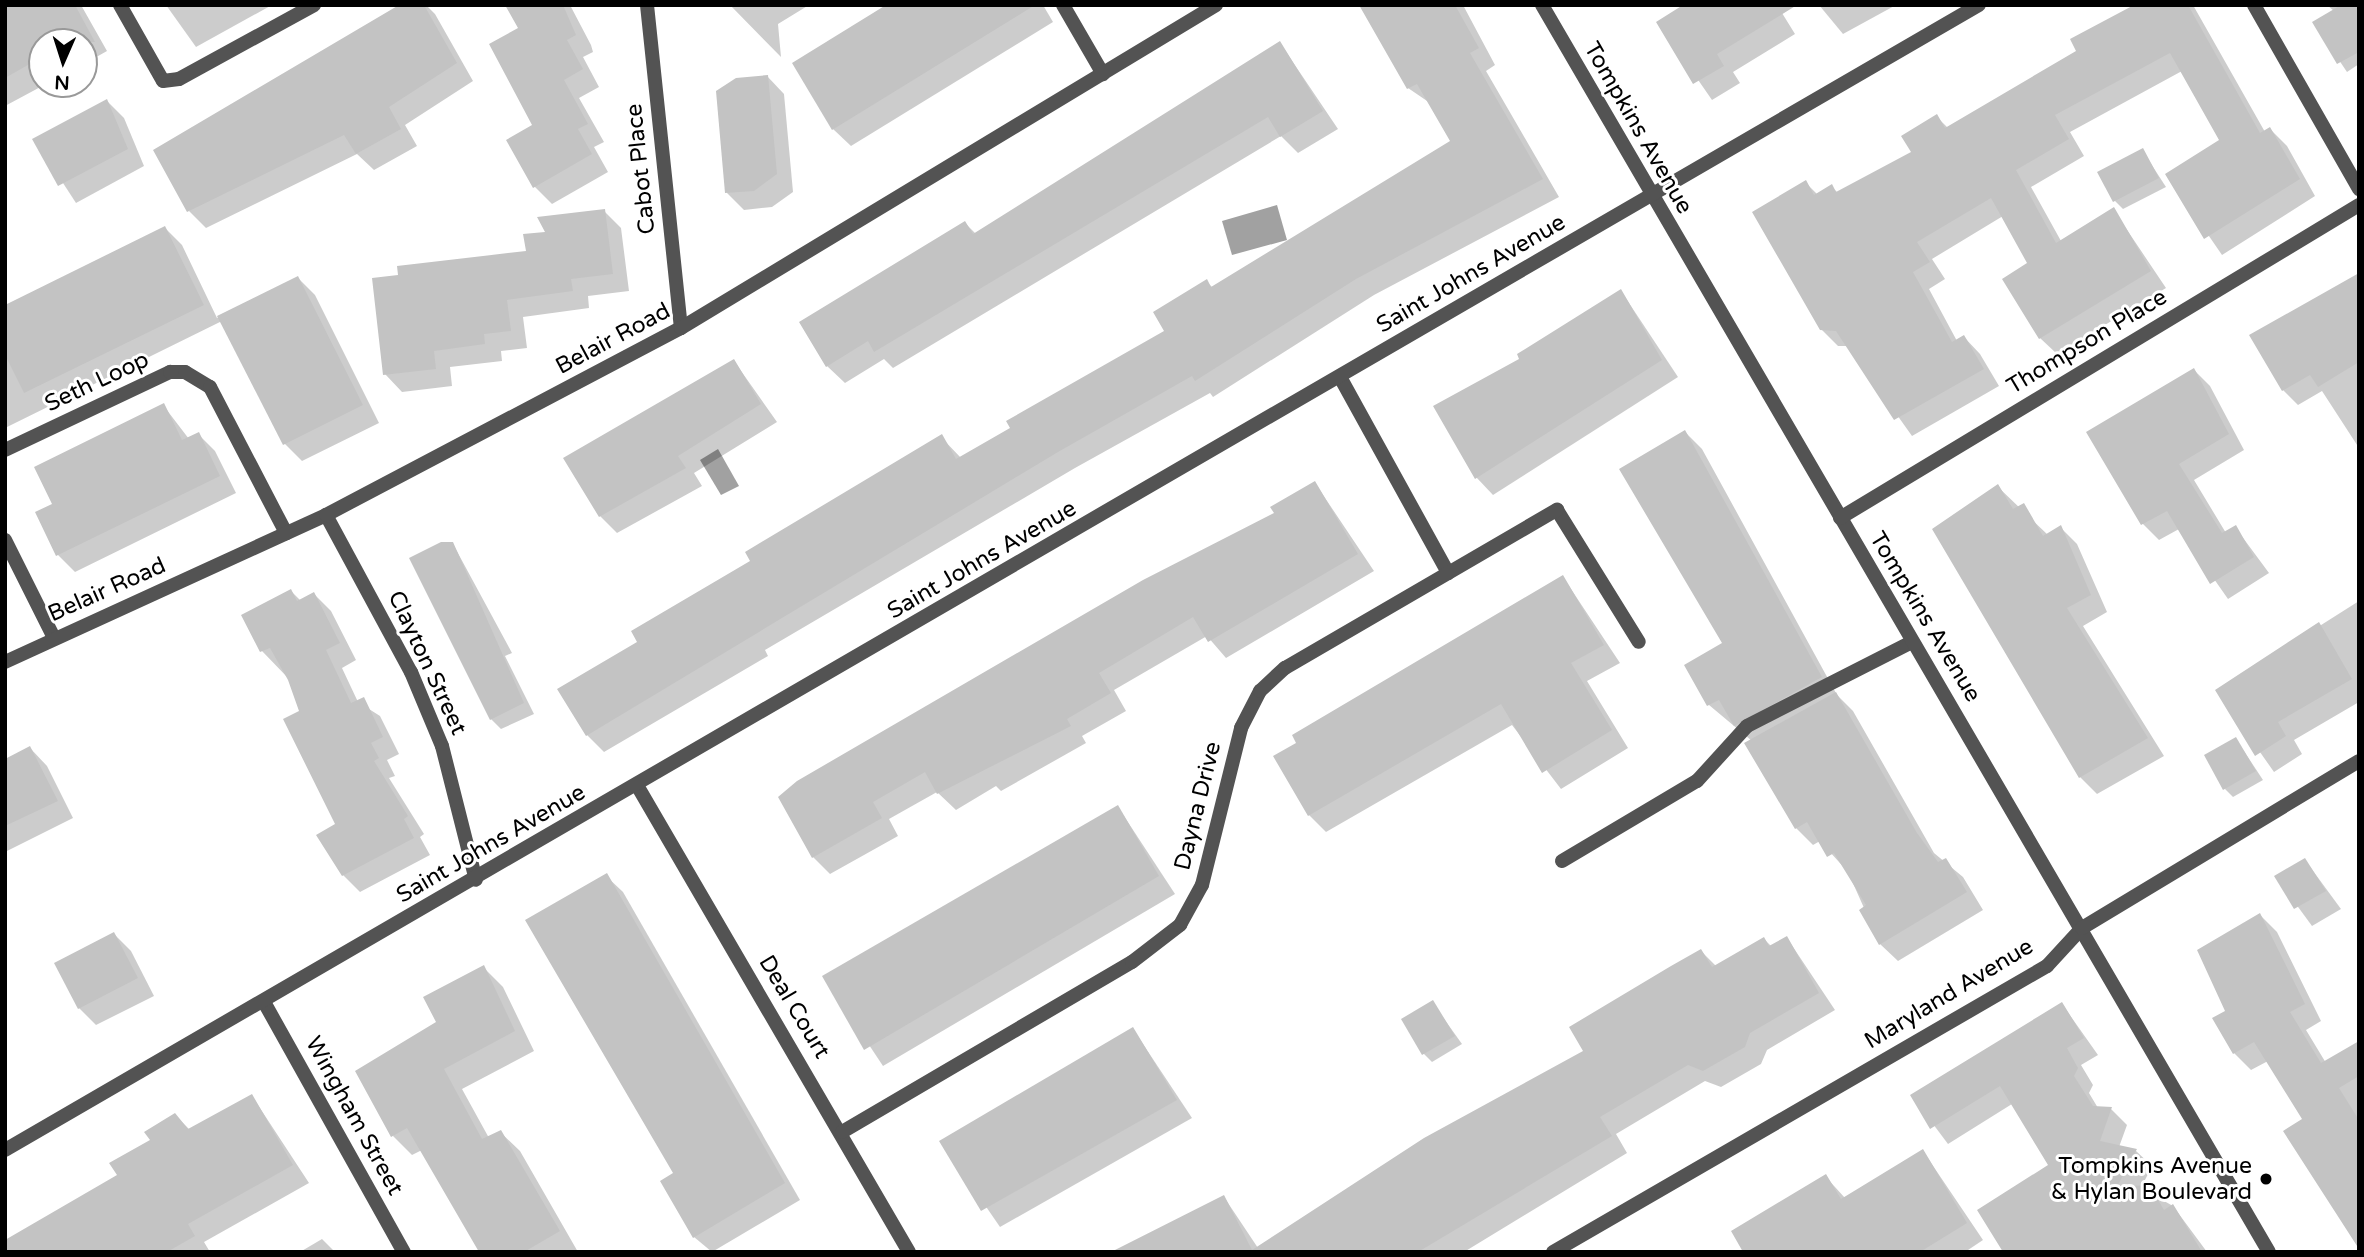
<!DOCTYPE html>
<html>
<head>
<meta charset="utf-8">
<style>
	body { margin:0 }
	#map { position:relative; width:2364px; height:1257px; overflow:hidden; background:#fff; font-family:"Varela Round",sans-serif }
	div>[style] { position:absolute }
	.water>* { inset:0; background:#a1a1a1 }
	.shadow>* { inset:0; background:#0003 }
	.building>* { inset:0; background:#c3c3c3 }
	.service>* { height:14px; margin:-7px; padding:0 7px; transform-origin:7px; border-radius:7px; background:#535353 }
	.minor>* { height:14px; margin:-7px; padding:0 7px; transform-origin:7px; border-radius:7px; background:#535353 }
	.dots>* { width:19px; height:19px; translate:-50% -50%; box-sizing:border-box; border:4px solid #fff; border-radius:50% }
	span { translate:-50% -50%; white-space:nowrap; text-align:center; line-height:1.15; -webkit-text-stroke:6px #fff; paint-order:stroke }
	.street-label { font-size:23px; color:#000 }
	.poi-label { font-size:23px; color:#000 }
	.right { translate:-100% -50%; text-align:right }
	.frame { position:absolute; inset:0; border:7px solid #000; pointer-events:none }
	.north { position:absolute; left:28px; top:28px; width:70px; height:70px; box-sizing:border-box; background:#fff; border:2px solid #999; border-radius:50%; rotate:183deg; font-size:19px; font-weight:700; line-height:28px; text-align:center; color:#000 }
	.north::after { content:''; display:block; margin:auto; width:24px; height:32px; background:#000; clip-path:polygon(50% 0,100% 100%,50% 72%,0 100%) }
</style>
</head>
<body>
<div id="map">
	<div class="water">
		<div style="clip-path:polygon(1277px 205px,1287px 240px,1232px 255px,1222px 221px)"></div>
		<div style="clip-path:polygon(718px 449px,739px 486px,721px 495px,700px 460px)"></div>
	</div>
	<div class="shadow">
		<div style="clip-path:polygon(5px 5px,81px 5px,107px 51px,84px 64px,84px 42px,42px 42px,46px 84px,5px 106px)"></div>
		<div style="clip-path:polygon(166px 5px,272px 5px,196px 47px)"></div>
		<div style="clip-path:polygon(403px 5px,426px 5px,435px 14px,473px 81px,405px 125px,417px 146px,374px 170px,357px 154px,206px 228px,189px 211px)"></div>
		<div style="clip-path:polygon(507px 5px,570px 5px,591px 45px,593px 52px,583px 57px,599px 87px,579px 98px,604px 142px,594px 147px,608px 172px,552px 204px,535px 187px,535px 126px,521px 29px)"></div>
		<div style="clip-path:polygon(730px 5px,809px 5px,778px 24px,781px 57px)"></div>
		<div style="clip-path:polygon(889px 5px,1043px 5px,1053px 22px,851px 146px,833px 129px)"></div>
		<div style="clip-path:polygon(1361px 5px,1463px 5px,1495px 65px,1486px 71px,1559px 197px,1374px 295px,1213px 397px,1210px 393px,1075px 468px,765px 650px,768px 656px,604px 752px,587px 735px,639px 642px,752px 562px,941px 437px,961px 458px,1012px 429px,1167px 331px,1207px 282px,1213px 288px,1452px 142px,1430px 103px,1408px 88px)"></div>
		<div style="clip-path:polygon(1777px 5px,1795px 34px,1733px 72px,1740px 83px,1712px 100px,1658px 22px)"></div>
		<div style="clip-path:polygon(1819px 5px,1896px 5px,1843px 34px)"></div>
		<div style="clip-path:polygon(2136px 5px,2193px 5px,2265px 132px,2270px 129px,2287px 146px,2315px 196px,2222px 255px,2167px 175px,2222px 141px,2182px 71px,2070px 132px,2084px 156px,2031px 187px,2061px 241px,2113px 209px,2166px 288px,2057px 354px,2040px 338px,2030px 264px,2003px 216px,1932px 259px,1945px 279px,1929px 289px,1957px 341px,1964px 337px,1980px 354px,1999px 386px,1912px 436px,1848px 346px,1838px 346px,1821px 329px,1805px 182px,1818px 195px,1831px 186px,1838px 193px,1914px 153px,1936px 116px,1948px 128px,2079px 52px)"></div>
		<div style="clip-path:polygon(2327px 5px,2359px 5px,2359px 64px,2347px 72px,2314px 23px,2334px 11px)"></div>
		<div style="clip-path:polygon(1280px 43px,1338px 129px,1298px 153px,1281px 136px,893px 368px,884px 359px,845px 383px,827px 366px,965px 223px,976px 234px)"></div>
		<div style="clip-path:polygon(767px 76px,784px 94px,793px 192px,772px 207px,744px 210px,727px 193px)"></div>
		<div style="clip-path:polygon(107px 101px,124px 118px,144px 166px,76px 203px,35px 140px)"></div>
		<div style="clip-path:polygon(2142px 150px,2166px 187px,2123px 209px,2115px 201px)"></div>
		<div style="clip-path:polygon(604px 211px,621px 228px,629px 291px,588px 296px,589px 308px,523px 317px,527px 348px,501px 351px,502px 361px,450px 367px,452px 386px,402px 392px,385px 374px,548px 233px)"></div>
		<div style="clip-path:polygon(165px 228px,182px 245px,217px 318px,298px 278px,315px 295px,379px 423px,302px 461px,285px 444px,222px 321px,5px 428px,5px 307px)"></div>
		<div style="clip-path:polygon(2359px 282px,2359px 448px,2322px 391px,2298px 405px,2283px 390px,2251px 336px)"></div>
		<div style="clip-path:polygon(1621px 291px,1678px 377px,1493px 495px,1476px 477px,1522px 360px)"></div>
		<div style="clip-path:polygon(734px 361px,777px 422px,694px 473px,702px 486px,617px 533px,600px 516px)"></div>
		<div style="clip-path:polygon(2194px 370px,2210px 386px,2244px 450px,2194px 480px,2226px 533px,2235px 527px,2269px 573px,2228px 599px,2179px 529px,2159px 540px,2143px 524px,2088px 432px)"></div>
		<div style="clip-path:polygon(163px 405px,189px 439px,198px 434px,215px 451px,236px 493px,75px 572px,58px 555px,54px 505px)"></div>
		<div style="clip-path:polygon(1685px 432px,1702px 449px,1837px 695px,1853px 711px,1934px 853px,1963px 877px,1983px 910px,1898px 961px,1880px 944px,1848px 872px,1820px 841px,1813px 845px,1796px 828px,1752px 741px,1709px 705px,1725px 644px)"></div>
		<div style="clip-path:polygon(1315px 483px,1374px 571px,1226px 658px,1207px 636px,1114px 690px,1126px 711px,1082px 736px,1086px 743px,1001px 791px,996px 786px,956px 810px,937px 792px,889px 819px,898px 836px,830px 874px,813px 857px,780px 797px,1276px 513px)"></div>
		<div style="clip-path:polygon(1997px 486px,2048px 535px,2060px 527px,2077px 544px,2107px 612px,2083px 626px,2164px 756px,2097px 794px,2080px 777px)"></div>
		<div style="clip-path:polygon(453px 544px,512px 653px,505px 656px,534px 714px,501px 729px,491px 719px)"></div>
		<div style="clip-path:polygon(1563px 577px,1620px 663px,1587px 681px,1628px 748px,1561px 789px,1512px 725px,1326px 832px,1309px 815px)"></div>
		<div style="clip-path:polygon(291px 591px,301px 601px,314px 594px,331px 611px,356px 660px,342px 668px,358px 702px,380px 716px,399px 754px,387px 760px,395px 776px,389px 778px,424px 834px,420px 837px,430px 855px,360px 892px,343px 875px,337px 825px,289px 679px,262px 651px,244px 616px)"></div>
		<div style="clip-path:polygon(2359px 601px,2359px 702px,2294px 740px,2302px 754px,2274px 772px,2217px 691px)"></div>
		<div style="clip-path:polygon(2236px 739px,2263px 780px,2233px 797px,2225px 789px)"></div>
		<div style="clip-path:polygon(30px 748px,47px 766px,73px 818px,5px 852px,5px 761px)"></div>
		<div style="clip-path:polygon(1118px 807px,1175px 894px,883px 1066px,824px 977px)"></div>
		<div style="clip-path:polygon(2305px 860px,2341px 909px,2312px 926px,2276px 877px)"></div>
		<div style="clip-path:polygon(606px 876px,623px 892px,800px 1200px,712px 1252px,694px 1237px,675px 1174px)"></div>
		<div style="clip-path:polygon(2260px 915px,2277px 932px,2321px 1021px,2306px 1030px,2326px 1063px,2359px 1047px,2359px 1241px,2305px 1120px,2268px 1061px,2251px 1070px,2234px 1053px,2227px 1012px)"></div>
		<div style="clip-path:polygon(114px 934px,131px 951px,154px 996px,96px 1025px,79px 1008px)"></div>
		<div style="clip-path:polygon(1787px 938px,1835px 1010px,1767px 1050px,1761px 1064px,1721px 1087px,1705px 1081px,1616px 1134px,1627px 1153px,1464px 1252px,1132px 1252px,1224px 1197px,1258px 1248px,1585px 1051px,1701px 951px,1716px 966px,1764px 939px,1772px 947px)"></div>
		<div style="clip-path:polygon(483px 967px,503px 987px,534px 1051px,462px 1089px,489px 1138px,500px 1132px,520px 1151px,578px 1252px,481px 1252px,422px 1150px,412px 1155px,393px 1136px,438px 1022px)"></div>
		<div style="clip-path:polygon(1432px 1002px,1462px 1044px,1432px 1062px,1424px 1054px)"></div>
		<div style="clip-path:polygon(2062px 1004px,2098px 1055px,2081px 1065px,2093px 1085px,2089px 1093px,2098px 1108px,2111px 1109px,2127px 1125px,2119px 1147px,2136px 1151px,2152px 1166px,2141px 1188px,2173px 1206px,2207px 1252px,2074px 1252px,2050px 1166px,2012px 1104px,1948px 1144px,1912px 1096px)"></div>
		<div style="clip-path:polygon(1133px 1029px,1192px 1118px,1000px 1227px,941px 1141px)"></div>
		<div style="clip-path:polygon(252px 1096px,309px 1183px,204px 1242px,210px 1252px,5px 1252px,119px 1176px,175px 1115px,190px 1130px)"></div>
		<div style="clip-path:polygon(1923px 1151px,1983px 1240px,1965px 1252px,1745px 1252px,1825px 1176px,1845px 1198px)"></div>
		<div style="clip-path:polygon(322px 1239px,335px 1252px,300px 1252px)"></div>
	</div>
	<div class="building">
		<div style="clip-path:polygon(5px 5px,75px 5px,95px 42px,42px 42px,42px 57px,5px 78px)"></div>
		<div style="clip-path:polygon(399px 5px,424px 5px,457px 63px,389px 107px,401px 129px,356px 154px,344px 135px,187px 212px,153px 150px)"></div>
		<div style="clip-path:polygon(505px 5px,563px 5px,576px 35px,567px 40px,583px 69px,564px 80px,588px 124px,578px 129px,592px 154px,533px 188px,506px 140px,532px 125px,489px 44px,518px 28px)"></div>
		<div style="clip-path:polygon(886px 5px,1035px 5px,832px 130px,792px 63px)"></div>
		<div style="clip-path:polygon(1359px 5px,1455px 5px,1479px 48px,1470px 53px,1543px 179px,1356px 279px,1195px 381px,1192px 376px,1058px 452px,586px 736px,557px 689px,637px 642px,631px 631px,750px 561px,745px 552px,942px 434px,956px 459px,1010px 428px,1006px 421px,1164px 331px,1153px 312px,1207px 279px,1211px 287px,1450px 141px,1417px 84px,1407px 89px)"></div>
		<div style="clip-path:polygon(1683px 5px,1797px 5px,1717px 54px,1724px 66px,1693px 84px,1656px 22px)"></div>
		<div style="clip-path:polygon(2134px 5px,2188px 5px,2260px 133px,2270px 127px,2300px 179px,2204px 239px,2165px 174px,2219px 140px,2170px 53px,2055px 115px,2069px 139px,2016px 170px,2056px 243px,2114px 207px,2151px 271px,2039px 339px,2002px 279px,2027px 263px,1991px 198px,1917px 242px,1930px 262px,1913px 272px,1952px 342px,1964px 335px,1984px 369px,1894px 420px,1836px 331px,1820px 330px,1752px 212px,1806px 180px,1814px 195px,1832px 184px,1836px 192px,1911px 152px,1901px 136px,1937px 114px,1945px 128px,2076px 51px,2070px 39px)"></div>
		<div style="clip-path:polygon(2341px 5px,2359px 5px,2359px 52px,2337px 64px,2312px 22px)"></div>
		<div style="clip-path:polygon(1280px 41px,1323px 111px,1280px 137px,1268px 117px,874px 352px,868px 341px,826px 367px,799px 322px,965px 221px,973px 234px)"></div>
		<div style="clip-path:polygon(768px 75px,777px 174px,754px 191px,725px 193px,716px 91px,736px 78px)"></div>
		<div style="clip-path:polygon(107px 99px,128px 149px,58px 186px,32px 139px)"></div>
		<div style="clip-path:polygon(2143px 148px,2159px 178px,2113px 202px,2097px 172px)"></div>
		<div style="clip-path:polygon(605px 209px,613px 274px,571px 279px,573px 291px,507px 300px,511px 331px,484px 334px,485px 344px,434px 351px,436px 369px,383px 375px,372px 278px,398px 275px,397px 266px,526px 251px,523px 234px,545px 232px,537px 217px)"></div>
		<div style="clip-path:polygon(165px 226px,204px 305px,24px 393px,5px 355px,5px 305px)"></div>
		<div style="clip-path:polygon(2359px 273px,2359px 362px,2318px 387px,2310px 375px,2282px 391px,2249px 335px)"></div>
		<div style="clip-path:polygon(298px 276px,363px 405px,283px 445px,217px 316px)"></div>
		<div style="clip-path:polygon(1621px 289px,1662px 360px,1475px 479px,1433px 406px,1519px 359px,1517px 354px)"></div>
		<div style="clip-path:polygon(734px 359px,761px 404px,678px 456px,686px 468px,599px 517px,563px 458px)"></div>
		<div style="clip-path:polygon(2194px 368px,2229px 434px,2179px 464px,2222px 533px,2236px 525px,2254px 557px,2210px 584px,2167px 511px,2141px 525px,2086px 432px)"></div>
		<div style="clip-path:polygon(164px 403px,182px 440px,199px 432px,220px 476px,56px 556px,35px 512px,52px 504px,34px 467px)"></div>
		<div style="clip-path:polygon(1685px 430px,1822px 677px,1734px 726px,1719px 700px,1707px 706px,1684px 665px,1722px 643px,1619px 469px)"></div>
		<div style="clip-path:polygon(1315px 481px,1358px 554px,1208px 642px,1193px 617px,1099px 673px,1111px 693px,1067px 719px,1071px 726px,937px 794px,925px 772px,873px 802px,882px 818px,812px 858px,778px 797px,797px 781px,1143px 580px,1274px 513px,1270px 507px)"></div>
		<div style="clip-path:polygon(1998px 484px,2013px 509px,2024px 503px,2043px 536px,2061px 525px,2091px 595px,2067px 608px,2148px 738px,2079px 778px,1932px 529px)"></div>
		<div style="clip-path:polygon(441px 542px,453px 542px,524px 703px,490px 720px,409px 558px)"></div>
		<div style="clip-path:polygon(1563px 575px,1604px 645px,1571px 663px,1612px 730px,1542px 773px,1501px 704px,1308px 816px,1273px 756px,1296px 743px,1292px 735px)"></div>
		<div style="clip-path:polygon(291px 589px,297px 601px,314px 592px,340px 643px,326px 650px,351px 703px,364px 697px,383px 737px,371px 743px,379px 758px,374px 761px,408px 816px,404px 819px,414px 838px,342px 876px,316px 835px,335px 824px,283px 719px,299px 711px,288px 680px,270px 648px,260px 652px,241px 615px)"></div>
		<div style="clip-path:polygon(2319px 622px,2352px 679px,2278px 722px,2286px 736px,2255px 756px,2215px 690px)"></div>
		<div style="clip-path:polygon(1836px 692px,1917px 833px,1938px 862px,1946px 858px,1967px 892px,1879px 945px,1859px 910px,1866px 905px,1834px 853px,1827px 857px,1807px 822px,1795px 829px,1744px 743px)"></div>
		<div style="clip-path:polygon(2236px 737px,2256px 771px,2223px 790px,2204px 755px)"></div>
		<div style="clip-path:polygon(30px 746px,58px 801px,5px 826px,5px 759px)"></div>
		<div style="clip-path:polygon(1118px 805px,1159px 876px,864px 1050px,822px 976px)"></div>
		<div style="clip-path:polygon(2305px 858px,2326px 891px,2294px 909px,2274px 876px)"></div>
		<div style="clip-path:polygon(607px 873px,785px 1183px,693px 1238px,660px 1181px,673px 1173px,525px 920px)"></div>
		<div style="clip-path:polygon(2260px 913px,2305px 1004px,2290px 1012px,2321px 1063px,2359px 1041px,2359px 1076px,2339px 1088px,2359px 1120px,2359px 1249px,2283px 1131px,2302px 1119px,2254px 1042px,2233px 1054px,2212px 1018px,2225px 1011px,2197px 950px)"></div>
		<div style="clip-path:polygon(114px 932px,138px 978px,78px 1009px,54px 963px)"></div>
		<div style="clip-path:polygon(1787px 936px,1819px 993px,1750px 1033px,1745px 1047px,1703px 1071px,1688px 1065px,1600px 1117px,1612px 1136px,1418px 1252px,1111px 1252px,1224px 1195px,1252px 1250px,1424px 1138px,1583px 1051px,1569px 1027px,1671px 966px,1701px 949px,1712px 967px,1764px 937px,1769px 946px)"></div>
		<div style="clip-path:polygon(484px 965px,515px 1031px,444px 1069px,482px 1139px,501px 1130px,560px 1231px,524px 1252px,479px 1252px,407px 1128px,391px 1137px,355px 1071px,436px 1022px,423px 997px)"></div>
		<div style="clip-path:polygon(1433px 1000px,1455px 1036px,1422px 1055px,1401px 1019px)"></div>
		<div style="clip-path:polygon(2062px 1002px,2084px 1038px,2067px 1048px,2078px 1068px,2074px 1076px,2093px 1106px,2112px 1107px,2100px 1141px,2137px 1149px,2118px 1185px,2150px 1186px,2164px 1210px,2173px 1204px,2202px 1252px,2003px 1252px,1977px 1210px,2048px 1165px,2000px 1086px,1930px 1129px,1910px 1095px)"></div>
		<div style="clip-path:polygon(1133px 1027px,1177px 1100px,981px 1211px,939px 1141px)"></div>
		<div style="clip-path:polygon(252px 1094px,293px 1165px,188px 1224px,195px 1236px,167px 1252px,5px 1252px,5px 1240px,117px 1175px,109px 1163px,150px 1140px,144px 1132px,175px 1113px,188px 1129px)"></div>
		<div style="clip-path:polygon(1923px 1149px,1967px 1223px,1920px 1252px,1743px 1252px,1731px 1231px,1826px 1174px,1841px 1199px)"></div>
	</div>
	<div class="service">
		<div style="left:1063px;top:5px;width:80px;rotate:59.9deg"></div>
		<div style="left:1557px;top:510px;width:155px;rotate:58.2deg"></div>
		<div style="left:1562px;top:861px;width:157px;rotate:-30.7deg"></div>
		<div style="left:1697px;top:781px;width:74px;rotate:-47.7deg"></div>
		<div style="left:1747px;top:726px;width:185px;rotate:-27deg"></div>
	</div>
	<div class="minor">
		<div style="left:120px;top:5px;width:87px;rotate:60.5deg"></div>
		<div style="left:163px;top:81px;width:16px;rotate:-7deg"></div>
		<div style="left:179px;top:79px;width:154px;rotate:-28.7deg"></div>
		<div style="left:647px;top:5px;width:325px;rotate:84deg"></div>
		<div style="left:1542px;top:5px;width:1443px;rotate:59.76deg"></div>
		<div style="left:2254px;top:5px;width:212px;rotate:60.3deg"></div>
		<div style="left:1340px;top:377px;width:224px;rotate:61.1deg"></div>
		<div style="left:5px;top:450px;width:183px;rotate:-25.3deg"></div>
		<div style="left:170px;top:372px;width:15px"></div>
		<div style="left:185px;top:372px;width:29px;rotate:31deg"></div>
		<div style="left:210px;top:387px;width:165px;rotate:62.5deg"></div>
		<div style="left:326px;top:515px;width:179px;rotate:61.6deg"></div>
		<div style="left:411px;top:672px;width:80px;rotate:67.3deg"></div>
		<div style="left:442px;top:746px;width:138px;rotate:75.8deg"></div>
		<div style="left:1840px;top:518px;width:606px;rotate:-31.09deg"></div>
		<div style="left:5px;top:540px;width:110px;rotate:63.4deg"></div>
		<div style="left:5px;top:662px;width:353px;rotate:-24.6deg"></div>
		<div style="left:326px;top:515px;width:401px;rotate:-27.8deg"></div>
		<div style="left:681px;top:328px;width:625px;rotate:-31.12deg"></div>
		<div style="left:638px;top:787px;width:538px;rotate:59.77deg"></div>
		<div style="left:264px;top:1002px;width:287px;rotate:60.8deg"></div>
		<div style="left:842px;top:1132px;width:336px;rotate:-30.4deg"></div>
		<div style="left:1132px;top:962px;width:61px;rotate:-37.6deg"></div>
		<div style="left:1180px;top:925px;width:46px;rotate:-61.2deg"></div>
		<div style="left:1202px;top:885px;width:162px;rotate:-76deg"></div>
		<div style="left:1241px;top:728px;width:42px;rotate:-62.8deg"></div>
		<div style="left:1260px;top:691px;width:34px;rotate:-43deg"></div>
		<div style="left:1285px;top:668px;width:315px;rotate:-30.2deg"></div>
		<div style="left:5px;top:1150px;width:2282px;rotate:-30.12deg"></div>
		<div style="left:1553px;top:1252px;width:571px;rotate:-30.07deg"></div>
		<div style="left:2047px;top:966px;width:52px;rotate:-47.4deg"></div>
		<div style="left:2082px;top:928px;width:323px;rotate:-31.1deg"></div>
	</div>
	<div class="dots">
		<div style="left:2266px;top:1179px;background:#000"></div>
	</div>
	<div class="street-label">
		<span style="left:1638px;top:128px;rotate:60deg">Tompkins Avenue</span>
		<span style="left:641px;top:169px;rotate:-96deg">Cabot Place</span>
		<span style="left:1471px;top:274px;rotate:-30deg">Saint Johns Avenue</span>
		<span style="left:613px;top:339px;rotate:-28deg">Belair Road</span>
		<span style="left:2087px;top:342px;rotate:-31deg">Thompson Place</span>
		<span style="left:97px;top:382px;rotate:-25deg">Seth Loop</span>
		<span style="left:982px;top:560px;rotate:-30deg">Saint Johns Avenue</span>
		<span style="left:107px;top:590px;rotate:-24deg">Belair Road</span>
		<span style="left:1925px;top:617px;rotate:59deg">Tompkins Avenue</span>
		<span style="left:427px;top:663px;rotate:65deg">Clayton Street</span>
		<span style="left:1198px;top:806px;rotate:-76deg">Dayna Drive</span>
		<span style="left:491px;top:844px;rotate:-30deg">Saint Johns Avenue</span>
		<span style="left:1949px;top:994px;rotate:-31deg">Maryland Avenue</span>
		<span style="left:794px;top:1007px;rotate:59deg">Deal Court</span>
		<span style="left:354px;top:1116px;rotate:61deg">Wingham Street</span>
	</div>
	<div class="poi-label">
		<span class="right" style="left:2252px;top:1179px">Tompkins Avenue<br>&amp; Hylan Boulevard</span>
	</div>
	<div class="frame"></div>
	<div class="north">N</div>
</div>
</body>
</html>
